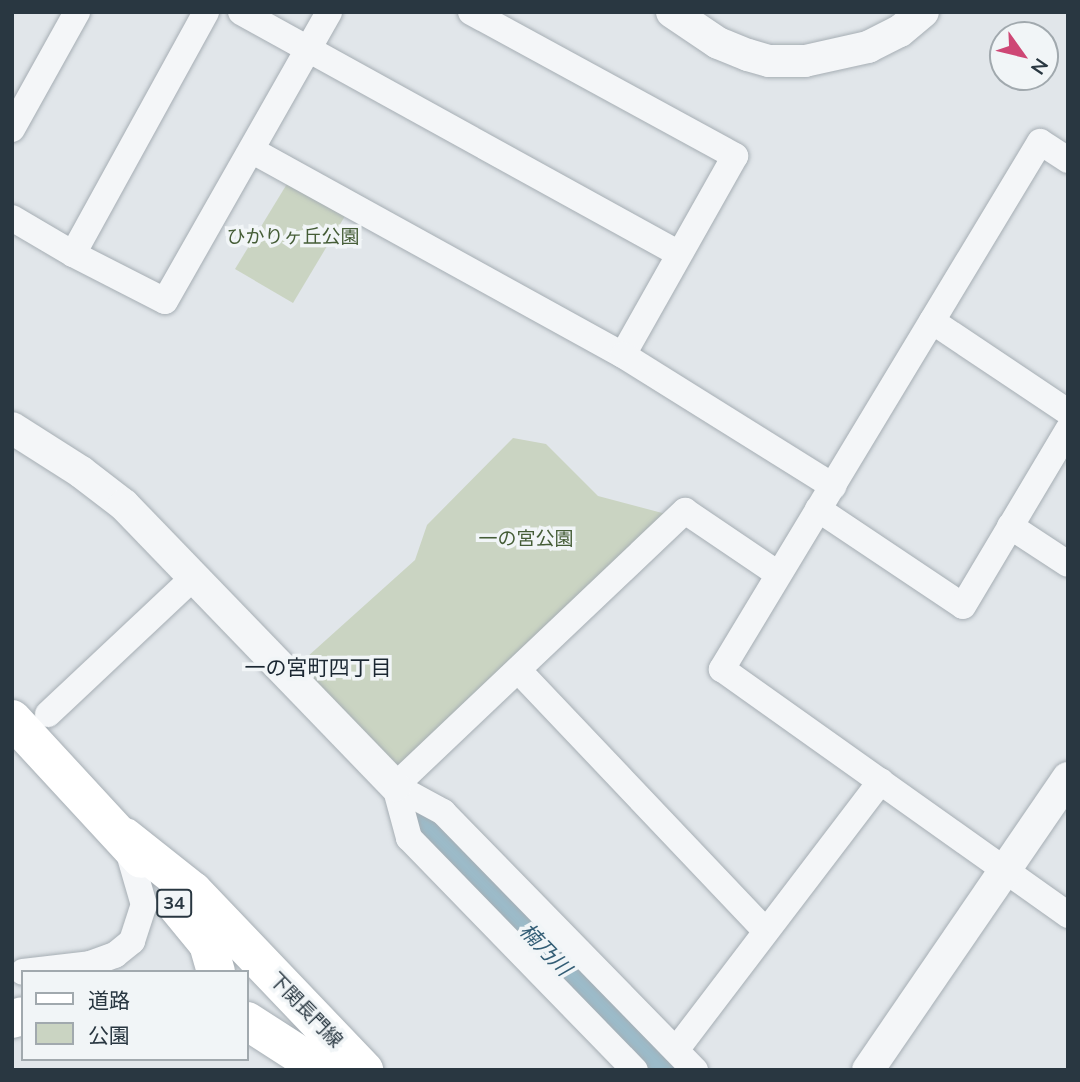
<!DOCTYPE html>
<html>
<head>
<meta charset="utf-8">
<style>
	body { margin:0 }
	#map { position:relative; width:1080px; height:1082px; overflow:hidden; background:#e1e6ea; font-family:Mulish,"Noto Sans JP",sans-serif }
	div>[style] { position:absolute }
	.green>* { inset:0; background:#cad4c2 }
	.river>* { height:38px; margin:-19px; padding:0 19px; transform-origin:19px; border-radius:19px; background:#9cbbc9 }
	.roads { filter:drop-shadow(0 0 2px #a6aeb4) drop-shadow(0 0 2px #a6aeb4) }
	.minor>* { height:26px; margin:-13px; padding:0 13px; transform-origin:13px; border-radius:13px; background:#f4f6f8 }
	.tertiary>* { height:32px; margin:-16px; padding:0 16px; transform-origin:16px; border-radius:16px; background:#f4f6f8 }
	.primary>* { height:38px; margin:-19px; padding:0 19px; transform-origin:19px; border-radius:19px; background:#fff }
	span { translate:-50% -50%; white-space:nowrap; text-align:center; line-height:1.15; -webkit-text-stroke:7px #f1f5f7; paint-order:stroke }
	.shield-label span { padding:2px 5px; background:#f1f5f7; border:2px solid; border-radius:5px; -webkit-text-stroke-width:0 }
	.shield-label { font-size:18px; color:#293741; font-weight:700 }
	.park-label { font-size:19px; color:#455d37 }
	.street-label { font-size:19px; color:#293741 }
	.neighbourhood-label { font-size:21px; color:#1b2732 }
	.water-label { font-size:21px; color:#335d75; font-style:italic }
	.frame { position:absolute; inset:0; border:14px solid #293741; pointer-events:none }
	.legend { position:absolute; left:21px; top:970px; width:228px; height:91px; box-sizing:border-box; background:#f1f5f7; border:2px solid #a1a9ae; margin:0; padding:9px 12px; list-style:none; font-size:21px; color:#293741 }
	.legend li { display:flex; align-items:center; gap:14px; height:35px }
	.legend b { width:35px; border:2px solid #a1a9ae }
	.north { position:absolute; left:989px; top:21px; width:70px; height:70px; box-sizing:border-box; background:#f1f5f7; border:2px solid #a1a9ae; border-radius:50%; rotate:124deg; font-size:19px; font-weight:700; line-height:28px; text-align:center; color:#293741 }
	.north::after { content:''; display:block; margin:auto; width:24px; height:32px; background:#ce4775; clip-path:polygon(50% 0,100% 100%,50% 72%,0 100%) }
</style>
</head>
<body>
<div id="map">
	<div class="green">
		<div style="clip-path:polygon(293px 174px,351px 206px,293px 303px,235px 269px)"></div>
		<div style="clip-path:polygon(513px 438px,546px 444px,598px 496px,666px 514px,401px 765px,391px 764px,297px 666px,415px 560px,427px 525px)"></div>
	</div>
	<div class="river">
		<div style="left:429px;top:827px;width:338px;rotate:46deg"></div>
	</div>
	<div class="roads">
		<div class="minor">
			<div style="left:241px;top:12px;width:499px;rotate:28.9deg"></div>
			<div style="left:471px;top:12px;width:301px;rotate:28.6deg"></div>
			<div style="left:735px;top:156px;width:228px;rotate:119.4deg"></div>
			<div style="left:12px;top:129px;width:134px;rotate:-60.9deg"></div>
			<div style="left:253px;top:151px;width:423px;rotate:28.9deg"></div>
			<div style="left:623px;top:355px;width:248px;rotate:32deg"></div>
			<div style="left:1068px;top:160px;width:33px;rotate:-147deg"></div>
			<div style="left:1040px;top:142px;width:616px;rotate:121.11deg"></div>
			<div style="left:722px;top:669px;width:425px;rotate:35.4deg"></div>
			<div style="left:12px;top:218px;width:71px;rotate:30.5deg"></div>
			<div style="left:73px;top:254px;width:276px;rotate:-61.2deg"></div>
			<div style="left:73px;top:254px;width:103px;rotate:27.1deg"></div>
			<div style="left:165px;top:301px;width:332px;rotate:-60.4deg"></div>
			<div style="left:932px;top:321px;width:164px;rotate:33.8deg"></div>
			<div style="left:818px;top:509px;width:174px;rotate:33.8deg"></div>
			<div style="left:963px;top:606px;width:205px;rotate:-59.2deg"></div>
			<div style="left:1010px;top:526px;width:69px;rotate:33.2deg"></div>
			<div style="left:518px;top:670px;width:360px;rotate:46.5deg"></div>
			<div style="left:48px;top:714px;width:199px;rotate:-43.2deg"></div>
			<div style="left:395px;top:786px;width:400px;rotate:-43.5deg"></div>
			<div style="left:685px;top:511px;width:112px;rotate:34.1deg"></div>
			<div style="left:395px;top:786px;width:55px;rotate:28.4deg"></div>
			<div style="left:443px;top:812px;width:361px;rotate:45.7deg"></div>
			<div style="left:395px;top:786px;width:54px;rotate:74.9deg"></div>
			<div style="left:409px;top:838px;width:324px;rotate:45.8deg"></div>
			<div style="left:23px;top:972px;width:67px;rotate:-6.8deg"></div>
			<div style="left:90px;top:964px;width:27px;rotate:-20deg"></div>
			<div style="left:115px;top:955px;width:22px;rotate:-39deg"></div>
			<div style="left:132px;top:941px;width:38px;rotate:-72deg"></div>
			<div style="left:144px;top:905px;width:65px;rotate:-106.2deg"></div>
			<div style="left:676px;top:1050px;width:338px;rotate:-52.7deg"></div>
		</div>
		<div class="tertiary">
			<div style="left:672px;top:12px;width:55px;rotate:34deg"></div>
			<div style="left:718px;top:43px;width:32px;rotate:22deg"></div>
			<div style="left:748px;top:55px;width:22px;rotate:16deg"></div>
			<div style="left:769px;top:61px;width:36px"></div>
			<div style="left:805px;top:61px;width:65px;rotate:-12.5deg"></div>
			<div style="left:868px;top:47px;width:36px;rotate:-27deg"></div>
			<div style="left:900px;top:31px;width:30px;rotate:-40deg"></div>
			<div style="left:12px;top:428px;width:82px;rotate:32.5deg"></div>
			<div style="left:81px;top:472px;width:54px;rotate:37.5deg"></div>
			<div style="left:124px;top:505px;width:390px;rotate:46deg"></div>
			<div style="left:868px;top:1070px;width:354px;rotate:-55.6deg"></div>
		</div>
		<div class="primary">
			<div style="left:12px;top:719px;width:190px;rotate:47.3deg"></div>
			<div style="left:125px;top:837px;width:87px;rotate:38.5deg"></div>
			<div style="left:193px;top:891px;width:248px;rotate:46.3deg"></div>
			<div style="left:175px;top:904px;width:52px;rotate:50.5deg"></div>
			<div style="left:208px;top:944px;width:29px;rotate:74deg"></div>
			<div style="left:12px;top:1019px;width:11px;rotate:-15deg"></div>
			<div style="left:247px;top:1021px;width:90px;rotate:32.8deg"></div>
		</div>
	</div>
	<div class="shield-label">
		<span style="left:174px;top:903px">34</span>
	</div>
	<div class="park-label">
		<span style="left:293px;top:237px">ひかりヶ丘公園</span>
		<span style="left:526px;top:539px">一の宮公園</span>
	</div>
	<div class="street-label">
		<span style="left:306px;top:1010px;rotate:46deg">下関長門線</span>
	</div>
	<div class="neighbourhood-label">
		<span style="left:318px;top:667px">一の宮町四丁目</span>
	</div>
	<div class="water-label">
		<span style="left:546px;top:949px;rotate:46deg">楠乃川</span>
	</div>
	<div class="frame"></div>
	<ul class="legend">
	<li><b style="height:9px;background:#fff"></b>道路</li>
	<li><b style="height:19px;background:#cad4c2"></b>公園</li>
	</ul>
	<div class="north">N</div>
</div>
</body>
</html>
